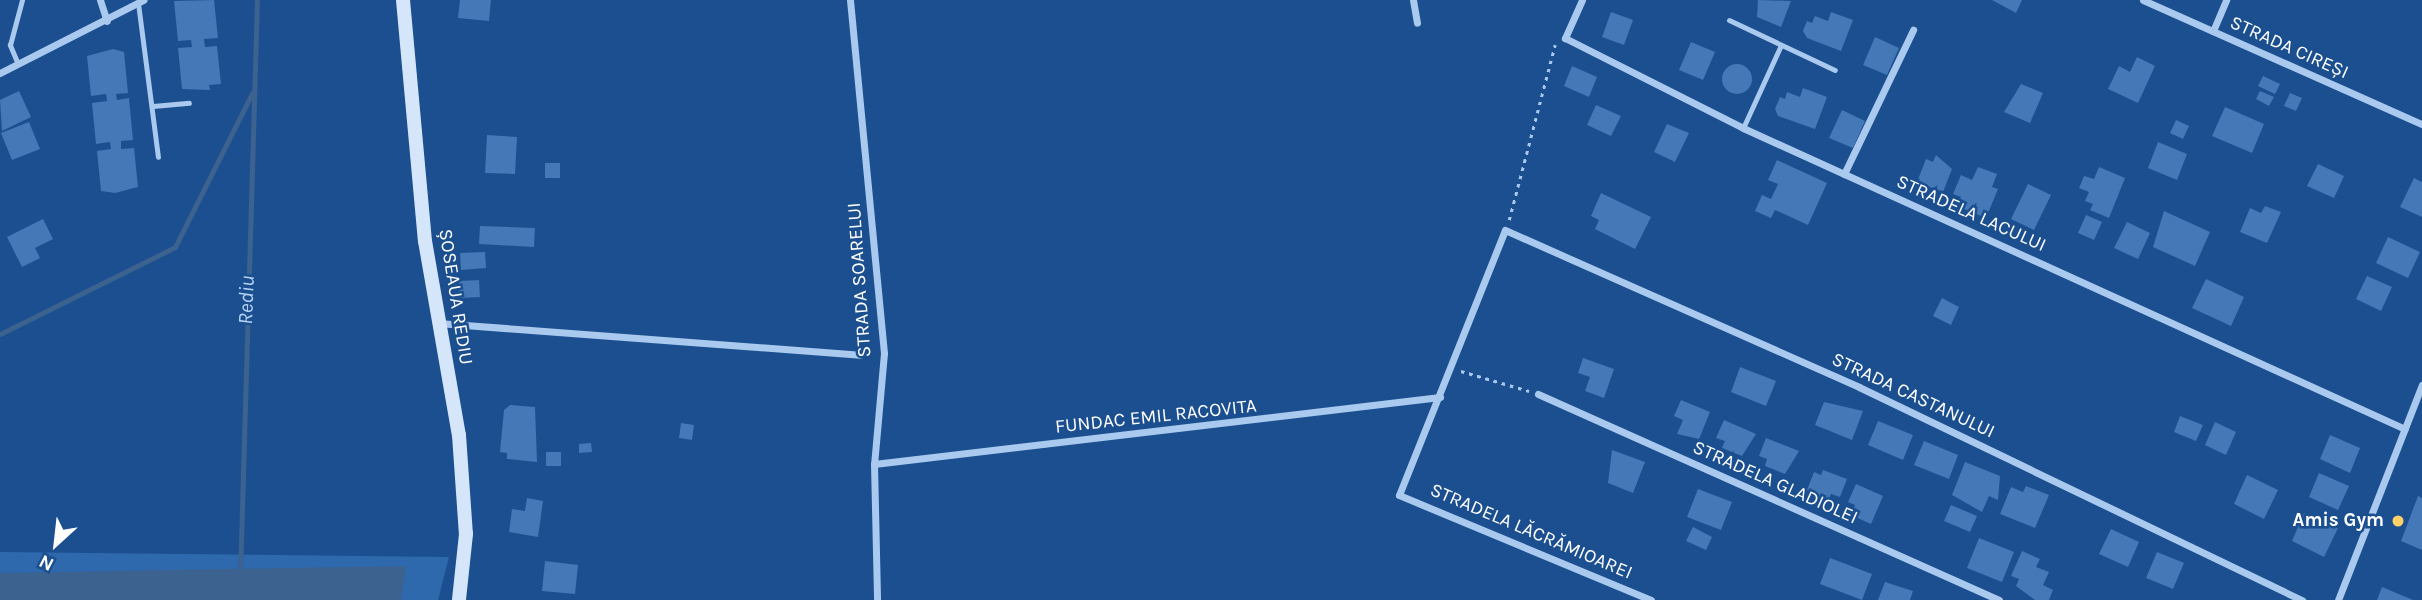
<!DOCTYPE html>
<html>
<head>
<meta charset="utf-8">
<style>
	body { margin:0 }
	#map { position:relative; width:2422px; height:600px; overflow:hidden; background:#1b4f8f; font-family:Karla,sans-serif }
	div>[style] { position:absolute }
	.green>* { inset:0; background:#2e69ad }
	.water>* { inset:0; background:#3c6290 }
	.stream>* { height:5px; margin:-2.5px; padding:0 2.5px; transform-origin:2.5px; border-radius:2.5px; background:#3c6290 }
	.building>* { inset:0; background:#4478b7 }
	.round { border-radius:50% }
	.path>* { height:2.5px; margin-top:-1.25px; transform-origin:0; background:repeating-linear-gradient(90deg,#a9c9ee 0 3.5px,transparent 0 8.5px) }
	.lane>* { height:5px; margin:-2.5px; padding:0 2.5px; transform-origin:2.5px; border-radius:2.5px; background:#a9c9ee }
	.street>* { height:7px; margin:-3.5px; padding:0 3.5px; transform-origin:3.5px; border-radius:3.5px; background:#a9c9ee }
	.secondary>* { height:14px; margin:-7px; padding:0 7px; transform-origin:7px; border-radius:7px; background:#d6e6fa }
	.dots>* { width:19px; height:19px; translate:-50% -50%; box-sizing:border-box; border:4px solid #1b4f8f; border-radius:50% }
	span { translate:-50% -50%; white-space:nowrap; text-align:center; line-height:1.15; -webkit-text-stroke:5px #1b4f8f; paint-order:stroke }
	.street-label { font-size:19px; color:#fff }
	.poi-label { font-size:19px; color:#fff; font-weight:700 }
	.right { translate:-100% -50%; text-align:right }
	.water-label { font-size:21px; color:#b5d3f5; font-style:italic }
	.north { position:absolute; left:21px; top:509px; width:70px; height:70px; -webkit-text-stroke:5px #1b4f8f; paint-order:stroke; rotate:207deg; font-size:19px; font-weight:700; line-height:28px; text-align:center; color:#fff }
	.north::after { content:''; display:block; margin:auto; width:24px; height:32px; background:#fff; clip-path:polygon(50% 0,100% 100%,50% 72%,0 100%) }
</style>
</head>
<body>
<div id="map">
	<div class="green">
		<div style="clip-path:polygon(0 552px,449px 557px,438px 600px,0 600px)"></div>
	</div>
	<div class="water">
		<div style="clip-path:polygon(406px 566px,401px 600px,0 600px,0 573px)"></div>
	</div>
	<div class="stream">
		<div style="left:0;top:334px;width:195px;rotate:-26.4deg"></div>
		<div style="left:175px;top:247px;width:172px;rotate:-63.4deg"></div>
		<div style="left:240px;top:576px;width:576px;rotate:-88.31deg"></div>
	</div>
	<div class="building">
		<div style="clip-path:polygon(214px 0,218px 38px,204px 39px,205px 47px,217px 46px,221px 84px,209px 85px,210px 90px,182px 89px,178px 48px,192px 47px,191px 40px,178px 41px,174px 1px)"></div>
		<div style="clip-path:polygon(460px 0,491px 0,489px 21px,458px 18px)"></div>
		<div style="clip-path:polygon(1758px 0,1791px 1px,1781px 27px,1757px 17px)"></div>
		<div style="clip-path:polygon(1992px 0,2022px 0,2016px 13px)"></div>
		<div style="clip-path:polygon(1611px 12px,1633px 20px,1624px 45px,1602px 37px)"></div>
		<div style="clip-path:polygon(1831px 12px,1853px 20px,1841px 51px,1807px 38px,1803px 31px,1807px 21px,1812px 23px,1815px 16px,1828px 21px)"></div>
		<div style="clip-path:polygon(1875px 37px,1899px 48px,1887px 75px,1863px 65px)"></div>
		<div style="clip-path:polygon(1691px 42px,1715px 52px,1703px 80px,1679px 70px)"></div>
		<div style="clip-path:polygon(113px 49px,124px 52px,128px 93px,116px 94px,117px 100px,129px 98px,133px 140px,121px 141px,121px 149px,134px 148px,138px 187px,115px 193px,101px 191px,97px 151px,111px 149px,110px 142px,96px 144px,92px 103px,107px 101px,106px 94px,91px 96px,87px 56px)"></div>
		<div style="clip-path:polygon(2137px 57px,2155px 66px,2138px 103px,2108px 89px,2119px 66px,2130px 72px)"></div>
		<div class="round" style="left:1722px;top:64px;width:30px;height:30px"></div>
		<div style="clip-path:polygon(1572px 66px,1597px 77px,1589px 97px,1564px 86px)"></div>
		<div style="clip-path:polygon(2263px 76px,2280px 84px,2275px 94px,2258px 86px)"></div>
		<div style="clip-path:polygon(2021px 84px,2043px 93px,2030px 123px,2004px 112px)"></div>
		<div style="clip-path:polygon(1803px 88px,1827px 97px,1815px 129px,1778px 116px,1775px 109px,1780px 97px,1785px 99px,1787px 92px,1800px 97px)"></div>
		<div style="clip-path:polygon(19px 91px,31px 117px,2px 131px,0 100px)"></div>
		<div style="clip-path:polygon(2260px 91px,2274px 97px,2269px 106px,2256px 99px)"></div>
		<div style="clip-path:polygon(2290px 93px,2302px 98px,2296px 111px,2284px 106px)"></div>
		<div style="clip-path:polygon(1596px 105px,1621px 116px,1611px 136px,1587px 125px)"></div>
		<div style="clip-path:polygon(2225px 107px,2264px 124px,2252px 153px,2212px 136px)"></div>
		<div style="clip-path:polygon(1842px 110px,1865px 121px,1853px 148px,1829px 138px)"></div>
		<div style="clip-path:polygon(2176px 120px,2189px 126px,2183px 139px,2170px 133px)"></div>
		<div style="clip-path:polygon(29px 122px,40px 149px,12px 160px,1px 133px)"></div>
		<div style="clip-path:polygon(1667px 124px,1689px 133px,1675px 162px,1654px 152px)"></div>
		<div style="clip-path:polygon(487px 135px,517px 137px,515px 174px,485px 173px)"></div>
		<div style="clip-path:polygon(2158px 142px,2187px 154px,2177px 180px,2148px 168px)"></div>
		<div style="clip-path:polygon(1936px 155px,1952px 169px,1943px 192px,1917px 182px,1926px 159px,1933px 162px)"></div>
		<div style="clip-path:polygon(1777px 160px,1827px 183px,1808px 225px,1775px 210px,1771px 218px,1755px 211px,1762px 195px,1771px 199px,1778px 184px,1768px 180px)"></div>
		<div style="clip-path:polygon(545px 163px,560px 163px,560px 178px,545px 178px)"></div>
		<div style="clip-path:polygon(2318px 164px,2344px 176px,2334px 198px,2307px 186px)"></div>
		<div style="clip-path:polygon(1978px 167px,1997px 174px,1992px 187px,1998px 189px,1986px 218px,1957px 206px,1961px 197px,1953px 194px,1961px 175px,1972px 180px)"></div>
		<div style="clip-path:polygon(2099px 167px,2125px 178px,2109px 218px,2090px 210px,2093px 204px,2085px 201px,2089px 192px,2079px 188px,2084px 176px,2094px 179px)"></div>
		<div style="clip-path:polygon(2414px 178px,2422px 182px,2422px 217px,2400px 207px)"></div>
		<div style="clip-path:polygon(2028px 184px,2051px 195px,2034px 230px,2011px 219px)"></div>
		<div style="clip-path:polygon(1601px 193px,1651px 217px,1635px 249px,1595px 229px,1599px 220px,1591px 216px)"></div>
		<div style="clip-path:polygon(2265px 206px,2281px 212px,2267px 243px,2240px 232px,2250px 208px,2261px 213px)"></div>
		<div style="clip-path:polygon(2164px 211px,2210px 232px,2195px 266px,2153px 247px)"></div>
		<div style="clip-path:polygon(2086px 215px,2102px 222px,2094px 240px,2078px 233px)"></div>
		<div style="clip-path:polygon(43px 219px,53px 239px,35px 248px,40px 258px,22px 267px,7px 237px)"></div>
		<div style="clip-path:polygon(2127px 222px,2150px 233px,2138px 259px,2114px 248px)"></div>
		<div style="clip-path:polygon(480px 226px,535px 228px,534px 247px,479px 244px)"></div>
		<div style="clip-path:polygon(2388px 237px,2420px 252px,2408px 278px,2376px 263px)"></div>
		<div style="clip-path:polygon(485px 252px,486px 268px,461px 270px,460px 253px)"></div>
		<div style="clip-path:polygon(2367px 276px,2392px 287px,2381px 311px,2356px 299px)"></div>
		<div style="clip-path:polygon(2206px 279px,2244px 297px,2231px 326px,2192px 308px)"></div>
		<div style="clip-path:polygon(479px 280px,480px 297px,460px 298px,459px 281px)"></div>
		<div style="clip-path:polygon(1942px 298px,1959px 307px,1951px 325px,1933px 316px)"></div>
		<div style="clip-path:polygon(1583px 358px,1614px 369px,1604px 398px,1585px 391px,1590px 377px,1578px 373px)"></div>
		<div style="clip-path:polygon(1740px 367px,1776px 381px,1766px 406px,1731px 392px)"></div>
		<div style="clip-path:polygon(1681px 400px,1710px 412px,1699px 439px,1677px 434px,1683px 420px,1674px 416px)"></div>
		<div style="clip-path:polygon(1824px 402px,1863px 411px,1852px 440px,1815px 425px)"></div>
		<div style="clip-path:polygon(510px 405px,535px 407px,537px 462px,507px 459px,507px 453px,500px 452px,504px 410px)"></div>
		<div style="clip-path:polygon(2180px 416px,2203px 425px,2196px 441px,2174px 432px)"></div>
		<div style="clip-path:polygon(1724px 420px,1756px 434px,1742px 456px,1722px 448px,1725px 441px,1716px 438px)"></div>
		<div style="clip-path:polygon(1878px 421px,1913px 435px,1903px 460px,1868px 445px)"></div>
		<div style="clip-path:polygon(2215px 422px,2236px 432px,2226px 455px,2205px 445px)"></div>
		<div style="clip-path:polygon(681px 423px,694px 425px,692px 440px,679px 438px)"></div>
		<div style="clip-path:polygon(2330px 435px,2360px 448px,2350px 473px,2320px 459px)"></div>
		<div style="clip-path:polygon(1766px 438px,1799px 451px,1785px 474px,1765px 466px,1767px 459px,1759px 456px)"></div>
		<div style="clip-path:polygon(1924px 441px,1958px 455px,1949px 479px,1914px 465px)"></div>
		<div style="clip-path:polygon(591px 443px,592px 452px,579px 453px,579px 444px)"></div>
		<div style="clip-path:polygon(1612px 450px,1645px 462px,1633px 493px,1608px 483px)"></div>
		<div style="clip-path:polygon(546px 452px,561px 452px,561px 466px,546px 466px)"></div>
		<div style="clip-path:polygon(1965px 462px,2000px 476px,1998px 500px,1989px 496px,1982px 512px,1952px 495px)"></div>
		<div style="clip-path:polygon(1823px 470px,1847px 479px,1840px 497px,1831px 494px,1827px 503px,1807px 490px,1814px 472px,1821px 475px)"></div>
		<div style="clip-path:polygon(2319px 473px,2349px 486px,2338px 510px,2309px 497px)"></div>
		<div style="clip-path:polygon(2247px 475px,2278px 490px,2264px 519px,2234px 504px)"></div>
		<div style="clip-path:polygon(1856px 484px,1883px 496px,1871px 524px,1851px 515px,1855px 505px,1848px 502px)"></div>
		<div style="clip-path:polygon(2026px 486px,2049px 495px,2035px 528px,2000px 514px,2011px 487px,2023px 492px)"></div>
		<div style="clip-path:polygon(1698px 489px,1732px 502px,1721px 530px,1687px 517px)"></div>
		<div style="clip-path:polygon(2418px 496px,2422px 498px,2422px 550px,2401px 541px)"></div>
		<div style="clip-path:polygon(527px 498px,543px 501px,538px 537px,509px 532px,512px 509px,525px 511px)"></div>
		<div style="clip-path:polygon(1951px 505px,1977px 516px,1970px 532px,1944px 521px)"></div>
		<div style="clip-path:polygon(2304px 513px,2338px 528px,2324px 557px,2292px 541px)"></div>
		<div style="clip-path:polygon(1693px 527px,1712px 537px,1706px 550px,1686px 541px)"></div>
		<div style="clip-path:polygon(2111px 529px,2139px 542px,2128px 567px,2099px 554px)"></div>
		<div style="clip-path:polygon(1979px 538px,2014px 552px,2002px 582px,1967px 568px)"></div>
		<div style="clip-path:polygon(2022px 551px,2040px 559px,2036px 567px,2049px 572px,2043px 585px,2053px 590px,2049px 600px,2035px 600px,2016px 586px,2019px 579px,2011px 576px)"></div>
		<div style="clip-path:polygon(2157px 552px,2184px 563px,2173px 589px,2146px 578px)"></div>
		<div style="clip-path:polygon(1830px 558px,1872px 574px,1862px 600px,1820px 584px)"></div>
		<div style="clip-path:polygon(545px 561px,578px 565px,575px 594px,542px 591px)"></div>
		<div style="clip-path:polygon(1885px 582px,1913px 591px,1910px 600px,1878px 600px)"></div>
		<div style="clip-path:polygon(2382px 587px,2413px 600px,2377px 600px)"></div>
	</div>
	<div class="path">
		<div style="left:1509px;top:220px;width:181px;rotate:-75.3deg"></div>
		<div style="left:1461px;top:371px;width:71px;rotate:16.4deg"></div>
	</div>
	<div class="lane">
		<div style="left:138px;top:3px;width:155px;rotate:82.6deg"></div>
		<div style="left:1729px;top:20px;width:117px;rotate:25.3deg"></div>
		<div style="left:18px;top:64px;width:21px;rotate:-113deg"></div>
		<div style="left:10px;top:45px;width:47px;rotate:-75.1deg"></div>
		<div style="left:153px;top:106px;width:36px;rotate:-5deg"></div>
		<div style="left:1743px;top:128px;width:91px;rotate:-65.4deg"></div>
	</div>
	<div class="street">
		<div style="left:100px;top:0;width:22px;rotate:72deg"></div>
		<div style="left:850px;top:0;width:355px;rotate:84.5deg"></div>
		<div style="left:884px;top:353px;width:111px;rotate:95.1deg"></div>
		<div style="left:874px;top:464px;width:136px;rotate:88.7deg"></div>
		<div style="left:1413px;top:0;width:23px;rotate:80deg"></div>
		<div style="left:1582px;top:0;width:42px;rotate:114.1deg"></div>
		<div style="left:1565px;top:38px;width:199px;rotate:26.8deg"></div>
		<div style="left:1743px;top:128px;width:727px;rotate:24.45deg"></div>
		<div style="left:2143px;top:0;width:305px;rotate:24deg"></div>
		<div style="left:2213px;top:31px;width:34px;rotate:-67deg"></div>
		<div style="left:0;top:73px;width:161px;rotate:-27deg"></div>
		<div style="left:1844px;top:174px;width:160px;rotate:-64.4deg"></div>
		<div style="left:438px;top:323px;width:423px;rotate:4.3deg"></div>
		<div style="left:1538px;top:394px;width:505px;rotate:24.08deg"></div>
		<div style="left:874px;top:464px;width:570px;rotate:-6.75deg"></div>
		<div style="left:1651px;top:600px;width:273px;rotate:-157.4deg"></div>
		<div style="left:1399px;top:495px;width:285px;rotate:-68.2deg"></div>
		<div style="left:1505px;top:230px;width:387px;rotate:23.9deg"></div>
		<div style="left:1859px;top:387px;width:492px;rotate:25.7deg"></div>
		<div style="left:2338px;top:600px;width:231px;rotate:-68.7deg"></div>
	</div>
	<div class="secondary">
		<div style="left:403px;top:0;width:242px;rotate:84.8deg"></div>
		<div style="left:425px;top:241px;width:197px;rotate:80.1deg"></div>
		<div style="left:459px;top:435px;width:99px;rotate:86deg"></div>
		<div style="left:466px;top:534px;width:66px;rotate:96.1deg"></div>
	</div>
	<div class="dots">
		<div style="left:2398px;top:521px;background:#ffd166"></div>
	</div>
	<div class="street-label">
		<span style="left:2289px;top:48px;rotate:24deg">STRADA CIREȘI</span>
		<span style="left:1971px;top:214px;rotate:24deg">STRADELA LACULUI</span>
		<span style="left:860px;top:280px;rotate:-94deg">STRADA SOARELUI</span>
		<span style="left:455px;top:297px;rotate:81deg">ȘOSEAUA REDIU</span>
		<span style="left:1913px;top:396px;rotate:25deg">STRADA CASTANULUI</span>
		<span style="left:1156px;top:417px;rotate:-6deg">FUNDAC EMIL RACOVITA</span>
		<span style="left:1775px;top:483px;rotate:24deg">STRADELA GLADIOLEI</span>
		<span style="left:1531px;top:532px;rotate:23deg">STRADELA LĂCRĂMIOAREI</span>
	</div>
	<div class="poi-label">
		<span class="right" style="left:2384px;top:521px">Amis Gym</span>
	</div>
	<div class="water-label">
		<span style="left:246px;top:300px;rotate:-88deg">Rediu</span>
	</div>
	<div class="north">N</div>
</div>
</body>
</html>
